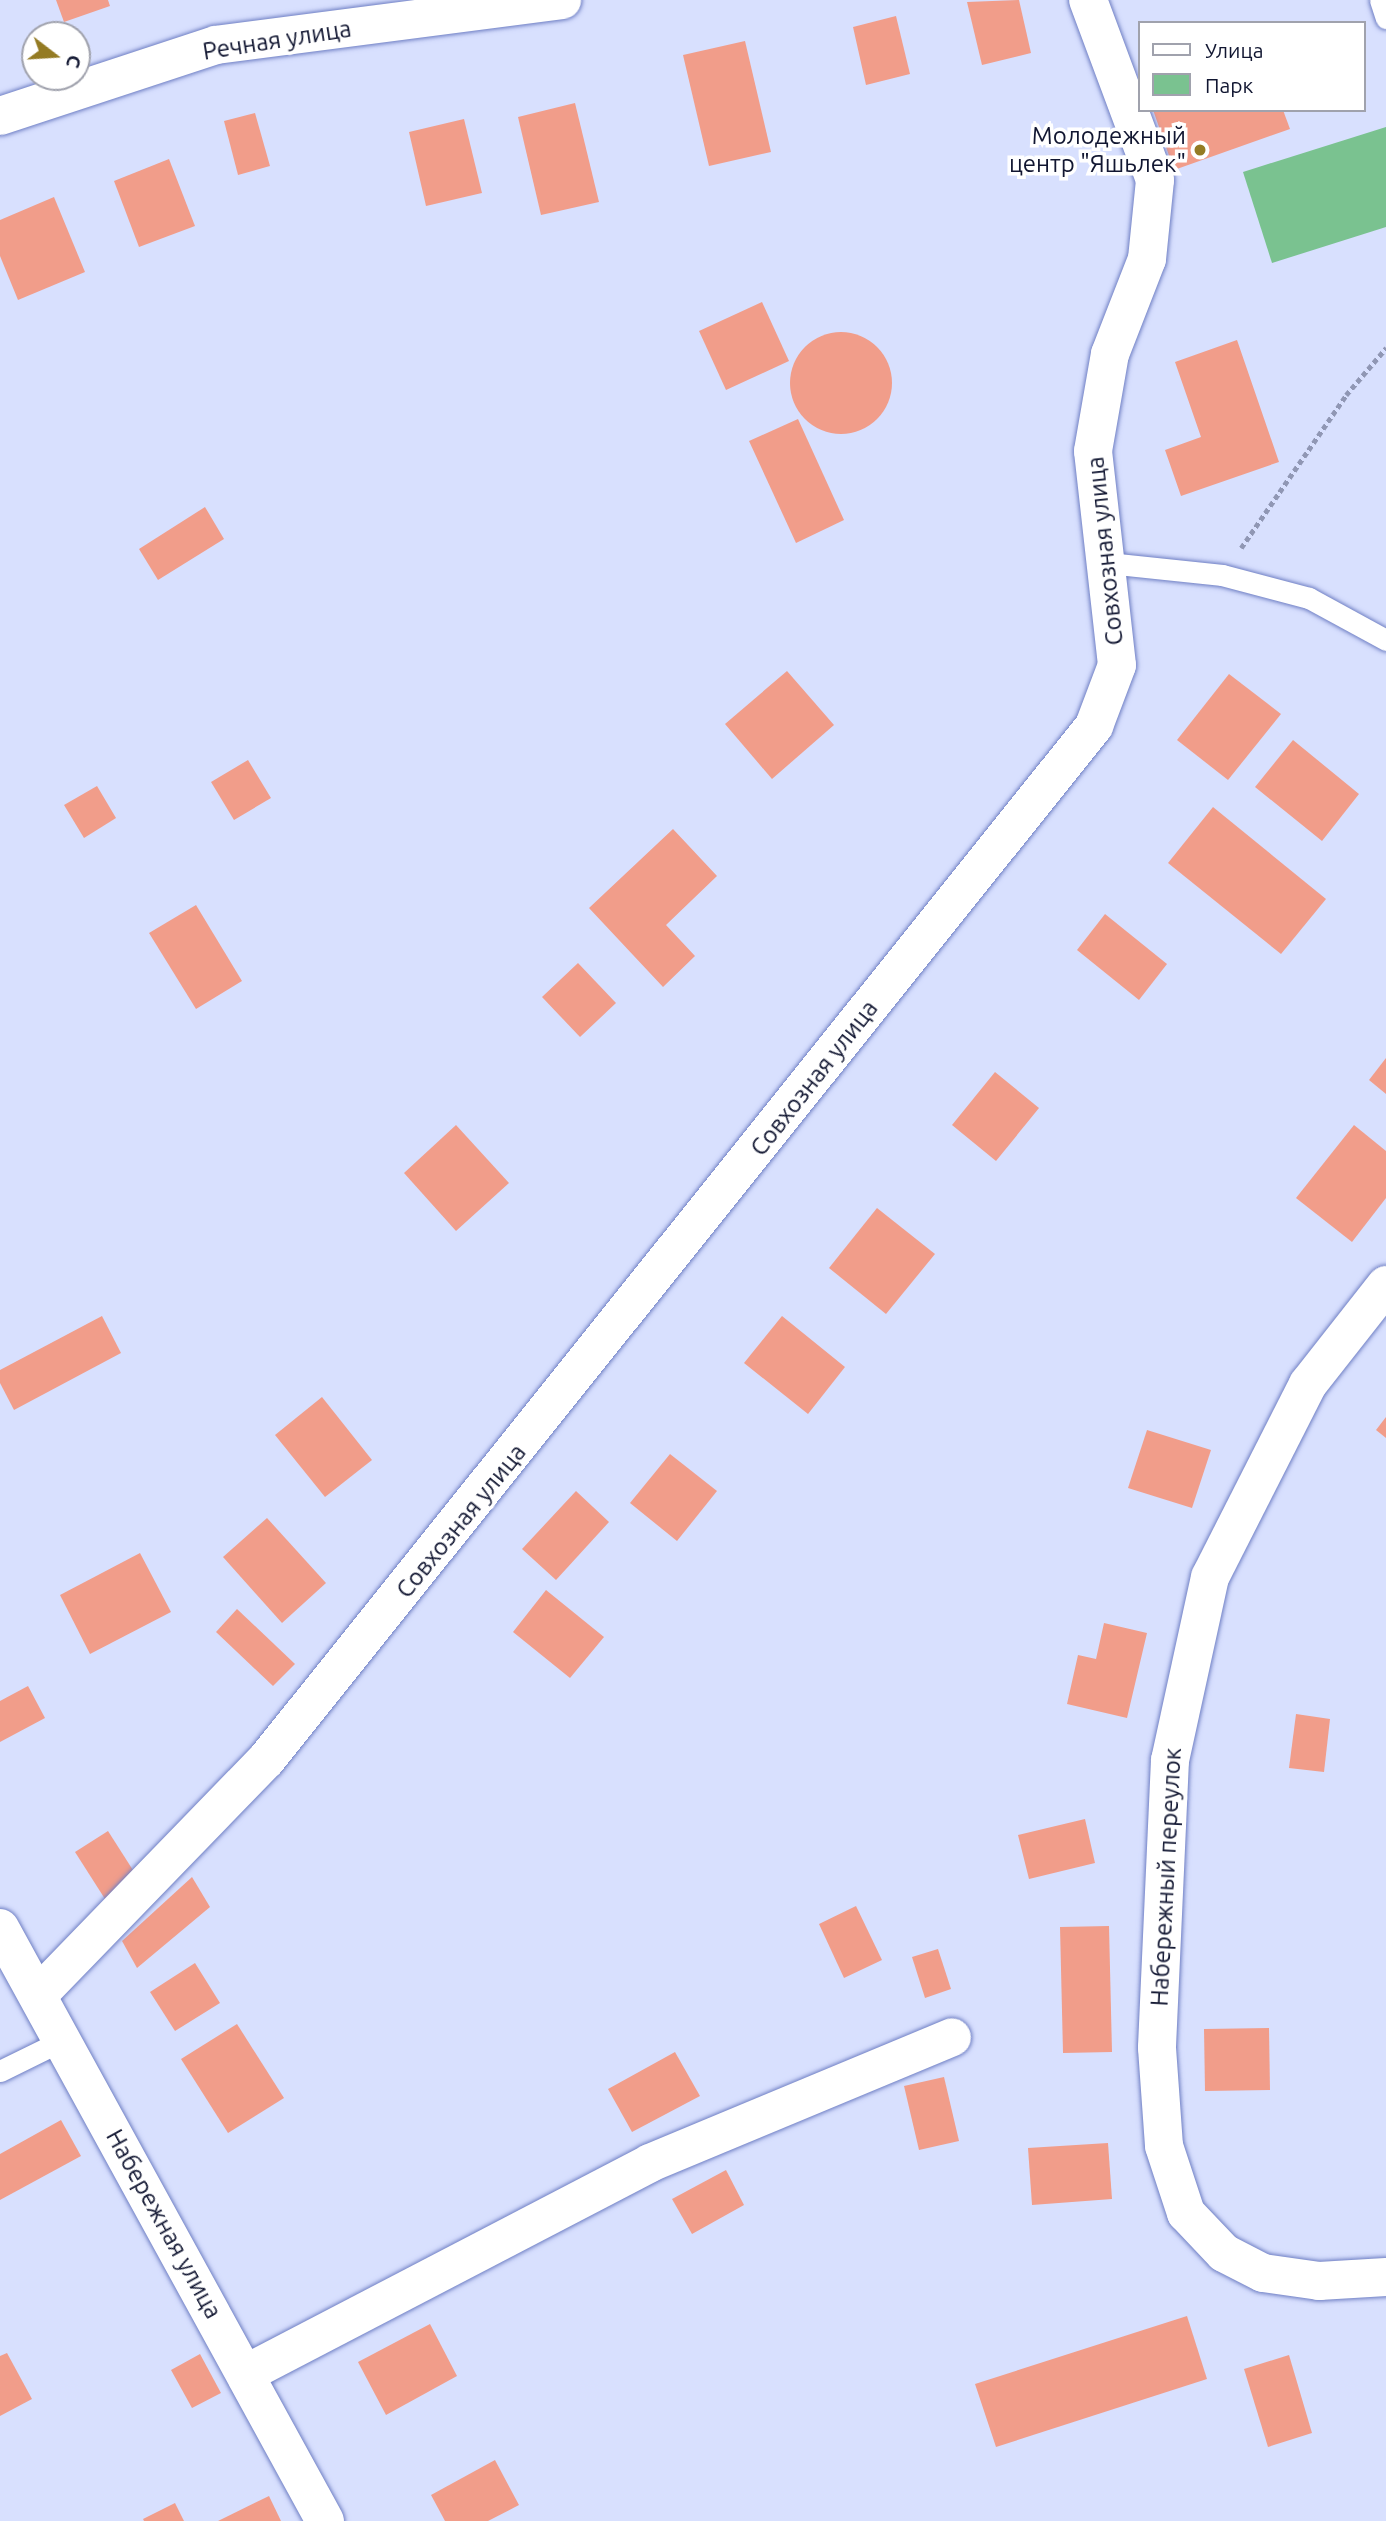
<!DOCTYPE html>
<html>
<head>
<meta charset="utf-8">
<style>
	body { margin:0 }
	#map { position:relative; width:1386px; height:2521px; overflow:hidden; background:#d8e0fe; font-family:Ubuntu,sans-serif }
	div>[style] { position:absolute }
	.green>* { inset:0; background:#7ac290 }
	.building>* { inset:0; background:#f19d8a }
	.round { border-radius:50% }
	.path>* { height:4.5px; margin-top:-2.25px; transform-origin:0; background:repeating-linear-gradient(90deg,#9097b4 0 5px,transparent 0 8.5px) }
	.roads { filter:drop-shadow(0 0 2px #6f7fc4) drop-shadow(0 0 2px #6f7fc4) }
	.lane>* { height:21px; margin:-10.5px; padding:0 10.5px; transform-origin:10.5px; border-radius:10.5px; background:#fff }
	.street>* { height:38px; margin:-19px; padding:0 19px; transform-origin:19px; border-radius:19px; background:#fff }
	.dots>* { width:19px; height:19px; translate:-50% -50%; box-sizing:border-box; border:4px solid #fff; border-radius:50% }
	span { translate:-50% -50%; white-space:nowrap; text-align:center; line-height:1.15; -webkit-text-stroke:7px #fff; paint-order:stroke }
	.street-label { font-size:24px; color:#111631 }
	.poi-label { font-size:24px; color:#111631 }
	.right { translate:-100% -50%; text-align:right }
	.legend { position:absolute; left:1138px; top:21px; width:228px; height:91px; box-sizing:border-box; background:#fff; border:2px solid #a0a2ad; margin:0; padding:9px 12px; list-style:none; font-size:21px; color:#111631 }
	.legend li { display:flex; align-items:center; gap:14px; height:35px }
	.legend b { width:35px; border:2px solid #a0a2ad }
	.north { position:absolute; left:21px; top:21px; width:70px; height:70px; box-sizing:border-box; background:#fff; border:2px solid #a0a2ad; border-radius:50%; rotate:107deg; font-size:19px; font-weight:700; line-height:28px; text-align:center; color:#111631 }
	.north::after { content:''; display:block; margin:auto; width:24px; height:32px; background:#947b23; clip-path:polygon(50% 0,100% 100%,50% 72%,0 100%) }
</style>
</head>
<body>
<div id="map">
	<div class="green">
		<div style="clip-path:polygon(1386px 127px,1386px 227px,1272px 263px,1243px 172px)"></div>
	</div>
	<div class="building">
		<div style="clip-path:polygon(56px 0,108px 0,110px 6px,64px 22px)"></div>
		<div style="clip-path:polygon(1019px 0,1031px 53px,982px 65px,967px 2px)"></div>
		<div style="clip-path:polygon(896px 16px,910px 74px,866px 85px,853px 27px)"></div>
		<div style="clip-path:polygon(745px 41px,771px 152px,709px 166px,683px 55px)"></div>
		<div style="clip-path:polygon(575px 103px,599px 202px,541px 215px,518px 117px)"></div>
		<div style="clip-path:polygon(1153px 110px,1283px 110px,1290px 129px,1174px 170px)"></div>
		<div style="clip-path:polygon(255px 113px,270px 166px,238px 175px,224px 121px)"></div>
		<div style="clip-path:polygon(464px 119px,482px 193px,426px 206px,409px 132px)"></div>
		<div style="clip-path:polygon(169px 159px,195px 226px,139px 247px,114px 181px)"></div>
		<div style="clip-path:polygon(54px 197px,85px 272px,18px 300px,0 256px,0 220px)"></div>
		<div style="clip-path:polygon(762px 302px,789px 361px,726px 390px,699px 331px)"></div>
		<div class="round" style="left:790px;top:332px;width:102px;height:102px"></div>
		<div style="clip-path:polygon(1237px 340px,1279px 462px,1181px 496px,1165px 450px,1201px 437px,1175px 362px)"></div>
		<div style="clip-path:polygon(798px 419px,844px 520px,796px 543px,749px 441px)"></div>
		<div style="clip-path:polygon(205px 507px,224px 539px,158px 580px,139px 549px)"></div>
		<div style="clip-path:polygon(787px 671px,834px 725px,772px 779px,725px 724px)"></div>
		<div style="clip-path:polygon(1229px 674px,1281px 714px,1228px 780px,1177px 740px)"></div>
		<div style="clip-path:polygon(1293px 740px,1359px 794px,1322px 841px,1255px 787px)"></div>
		<div style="clip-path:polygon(248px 760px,271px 798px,234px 820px,211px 782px)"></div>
		<div style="clip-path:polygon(97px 786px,116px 818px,84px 838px,64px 805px)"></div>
		<div style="clip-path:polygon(1213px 807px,1326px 899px,1281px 954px,1168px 863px)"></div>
		<div style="clip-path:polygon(673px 829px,717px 876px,666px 925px,695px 956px,663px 987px,589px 908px)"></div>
		<div style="clip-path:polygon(196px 905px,242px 981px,196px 1009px,149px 933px)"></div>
		<div style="clip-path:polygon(1105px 914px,1167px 964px,1139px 1000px,1077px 950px)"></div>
		<div style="clip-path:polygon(578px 963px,616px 1003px,580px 1037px,542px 997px)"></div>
		<div style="clip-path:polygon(1386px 1058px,1386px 1094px,1369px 1080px)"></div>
		<div style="clip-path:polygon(995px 1072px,1039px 1108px,996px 1161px,952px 1125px)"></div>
		<div style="clip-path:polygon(456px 1125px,509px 1183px,456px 1231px,404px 1173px)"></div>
		<div style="clip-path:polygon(1354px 1125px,1386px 1151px,1386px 1198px,1352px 1242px,1296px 1198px)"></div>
		<div style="clip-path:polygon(877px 1208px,935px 1254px,886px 1314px,829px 1268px)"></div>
		<div style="clip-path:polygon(102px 1316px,121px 1353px,14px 1410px,0 1383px,0 1370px)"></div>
		<div style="clip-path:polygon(782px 1316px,845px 1367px,808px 1414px,744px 1363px)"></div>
		<div style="clip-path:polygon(322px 1397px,372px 1460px,325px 1497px,275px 1435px)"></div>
		<div style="clip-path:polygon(1386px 1417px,1386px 1438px,1376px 1430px)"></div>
		<div style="clip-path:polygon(1147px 1430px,1211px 1450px,1192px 1508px,1128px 1488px)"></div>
		<div style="clip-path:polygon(670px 1454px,717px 1491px,677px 1541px,630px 1503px)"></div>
		<div style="clip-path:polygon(576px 1491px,609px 1522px,556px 1580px,522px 1549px)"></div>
		<div style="clip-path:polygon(267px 1518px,326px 1583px,282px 1623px,223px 1557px)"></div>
		<div style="clip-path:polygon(140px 1553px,171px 1612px,90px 1654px,60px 1595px)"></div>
		<div style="clip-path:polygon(546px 1590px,604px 1637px,570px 1678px,513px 1632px)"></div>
		<div style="clip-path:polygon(237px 1609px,295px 1664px,273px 1686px,216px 1632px)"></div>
		<div style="clip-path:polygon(1104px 1623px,1147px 1633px,1127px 1718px,1067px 1704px,1078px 1655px,1096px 1659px)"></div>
		<div style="clip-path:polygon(28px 1686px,45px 1718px,0 1742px,0 1701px)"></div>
		<div style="clip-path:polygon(1296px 1714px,1330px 1719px,1324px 1772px,1289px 1768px)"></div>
		<div style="clip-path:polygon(1085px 1819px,1095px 1863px,1029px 1879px,1018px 1835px)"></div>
		<div style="clip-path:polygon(108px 1831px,138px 1878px,105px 1899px,75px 1852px)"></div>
		<div style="clip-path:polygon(192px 1877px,210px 1907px,137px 1968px,122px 1941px)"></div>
		<div style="clip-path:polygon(856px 1906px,882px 1960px,844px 1978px,819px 1924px)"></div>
		<div style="clip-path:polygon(1109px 1926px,1112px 2052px,1063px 2053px,1060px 1927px)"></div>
		<div style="clip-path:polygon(938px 1949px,951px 1989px,925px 1998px,912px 1957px)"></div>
		<div style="clip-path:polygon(195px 1963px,220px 2003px,175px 2031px,150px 1992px)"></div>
		<div style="clip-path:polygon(237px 2024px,284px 2098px,228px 2133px,181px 2059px)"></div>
		<div style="clip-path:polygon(1269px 2028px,1270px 2090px,1205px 2091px,1204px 2029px)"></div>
		<div style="clip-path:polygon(675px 2052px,700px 2096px,632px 2132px,608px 2089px)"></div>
		<div style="clip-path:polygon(944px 2077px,959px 2141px,919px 2150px,904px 2086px)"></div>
		<div style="clip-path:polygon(61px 2120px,81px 2156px,0 2200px,0 2154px)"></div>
		<div style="clip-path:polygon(1108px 2143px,1112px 2199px,1032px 2205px,1028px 2148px)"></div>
		<div style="clip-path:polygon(726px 2170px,744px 2205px,692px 2234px,672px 2199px)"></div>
		<div style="clip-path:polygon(1187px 2316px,1207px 2379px,996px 2447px,975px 2384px)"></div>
		<div style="clip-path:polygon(430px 2324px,457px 2376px,386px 2415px,358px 2362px)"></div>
		<div style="clip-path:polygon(7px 2353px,32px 2399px,0 2416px,0 2356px)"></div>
		<div style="clip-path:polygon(200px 2354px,221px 2393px,192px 2408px,171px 2370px)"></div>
		<div style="clip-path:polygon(1289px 2355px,1312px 2433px,1268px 2447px,1244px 2369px)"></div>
		<div style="clip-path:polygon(495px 2460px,519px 2505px,488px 2521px,445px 2521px,431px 2495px)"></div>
		<div style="clip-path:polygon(269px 2496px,281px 2521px,218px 2521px)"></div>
		<div style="clip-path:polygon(175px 2503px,184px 2521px,144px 2521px,143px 2519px)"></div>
	</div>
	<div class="path">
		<div style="left:1241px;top:548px;width:186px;rotate:-55.5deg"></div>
		<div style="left:1346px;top:395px;width:62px;rotate:-49.6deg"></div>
	</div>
	<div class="roads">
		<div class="lane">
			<div style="left:1380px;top:0;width:19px;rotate:72deg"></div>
			<div style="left:1108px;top:563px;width:115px;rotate:6deg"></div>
			<div style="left:1222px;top:575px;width:90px;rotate:14.8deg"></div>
			<div style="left:1309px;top:598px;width:88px;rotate:28.6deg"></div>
			<div style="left:0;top:2071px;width:70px;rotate:-26.2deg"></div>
		</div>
		<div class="street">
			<div style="left:0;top:116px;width:227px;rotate:-18.2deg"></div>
			<div style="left:216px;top:45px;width:349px;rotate:-7.4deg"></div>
			<div style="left:1386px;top:1285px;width:126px;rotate:128.2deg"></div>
			<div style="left:1308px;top:1384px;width:216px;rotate:116.9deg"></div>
			<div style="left:1210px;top:1577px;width:187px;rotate:102.3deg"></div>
			<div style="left:1170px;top:1760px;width:288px;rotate:92.6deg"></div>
			<div style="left:1157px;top:2048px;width:98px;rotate:85.9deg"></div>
			<div style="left:1164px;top:2146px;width:71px;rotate:71.8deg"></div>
			<div style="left:1186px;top:2213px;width:55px;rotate:46.5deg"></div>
			<div style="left:1224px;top:2253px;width:44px;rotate:27.1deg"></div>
			<div style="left:1263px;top:2273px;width:57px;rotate:8.1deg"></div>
			<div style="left:1319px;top:2281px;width:67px;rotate:-3.4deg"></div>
			<div style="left:0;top:1928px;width:676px;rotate:61.27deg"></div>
			<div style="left:38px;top:1995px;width:327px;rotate:-45.9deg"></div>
			<div style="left:266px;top:1760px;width:1325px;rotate:-51.31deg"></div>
			<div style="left:1094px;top:726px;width:65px;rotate:-69.3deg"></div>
			<div style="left:1117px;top:665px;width:215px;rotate:-96.4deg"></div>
			<div style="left:1093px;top:451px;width:98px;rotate:-80.1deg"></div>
			<div style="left:1110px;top:354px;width:102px;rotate:-68.7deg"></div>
			<div style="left:1147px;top:259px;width:79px;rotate:-84.2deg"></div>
			<div style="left:1155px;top:180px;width:192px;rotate:-110.4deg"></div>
			<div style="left:247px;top:2373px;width:454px;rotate:-27.5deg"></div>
			<div style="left:650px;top:2163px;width:327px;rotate:-22.6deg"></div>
		</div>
	</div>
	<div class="dots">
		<div style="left:1200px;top:150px;background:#947b23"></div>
	</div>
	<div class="street-label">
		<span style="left:277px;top:40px;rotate:-9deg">Речная улица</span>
		<span style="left:1105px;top:551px;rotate:-96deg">Совхозная улица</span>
		<span style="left:814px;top:1078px;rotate:-52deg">Совхозная улица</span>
		<span style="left:461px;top:1521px;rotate:-51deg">Совхозная улица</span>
		<span style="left:1166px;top:1877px;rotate:-87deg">Набережный переулок</span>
		<span style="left:164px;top:2224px;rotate:61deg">Набережная улица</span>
	</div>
	<div class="poi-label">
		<span class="right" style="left:1186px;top:150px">Молодежный<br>центр "Яшьлек"</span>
	</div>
	<ul class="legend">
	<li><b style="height:9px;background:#fff"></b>Улица</li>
	<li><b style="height:19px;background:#7ac290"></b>Парк</li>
	</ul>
	<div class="north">С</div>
</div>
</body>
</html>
